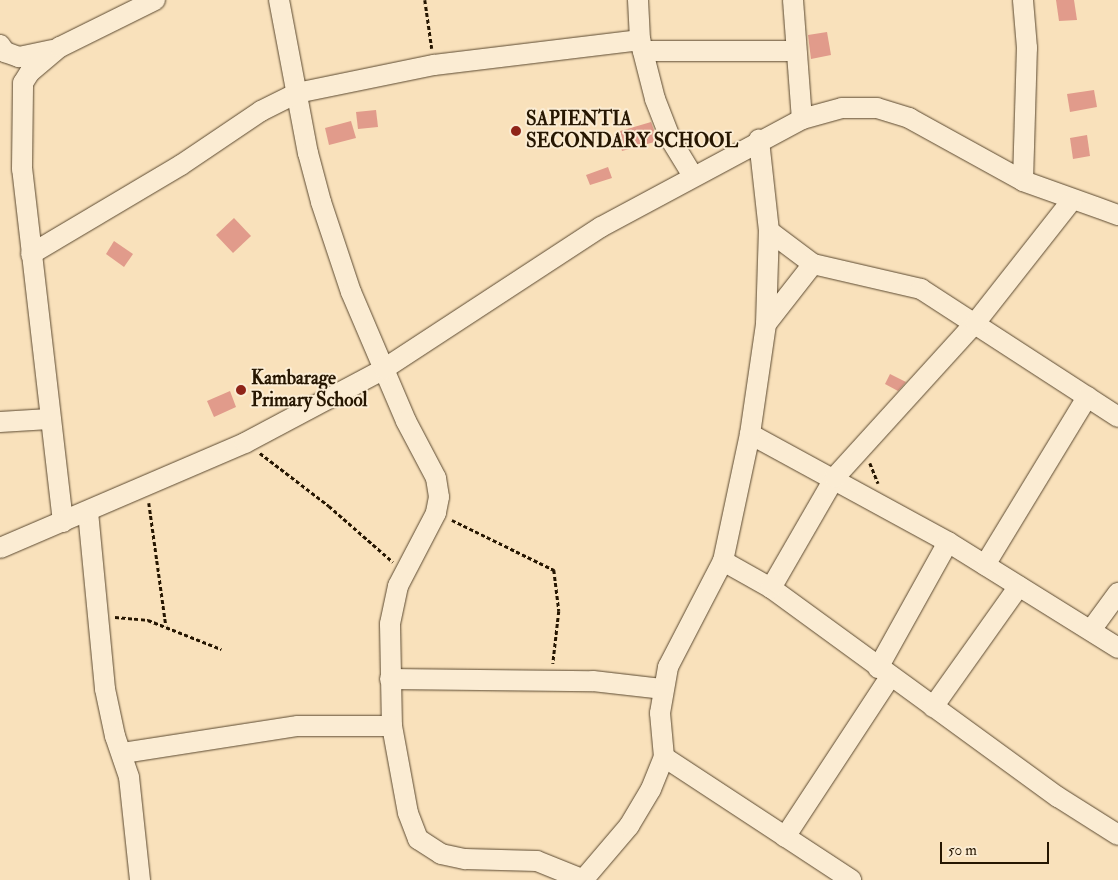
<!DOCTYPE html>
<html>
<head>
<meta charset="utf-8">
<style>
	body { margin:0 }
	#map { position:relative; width:1118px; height:880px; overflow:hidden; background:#f9e1bb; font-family:"IM FELL Double Pica",serif }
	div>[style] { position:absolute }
	.building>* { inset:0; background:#e19b8b }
	.path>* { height:2.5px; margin-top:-1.25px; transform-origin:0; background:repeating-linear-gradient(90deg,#261601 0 4px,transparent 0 6.5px) }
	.roads { filter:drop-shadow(0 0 1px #5b4930) drop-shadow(0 0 1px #5b4930) }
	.minor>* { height:20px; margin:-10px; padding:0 10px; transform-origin:10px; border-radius:10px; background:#fbecd3 }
	.dots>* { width:14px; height:14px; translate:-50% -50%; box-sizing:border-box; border:2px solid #fbecd3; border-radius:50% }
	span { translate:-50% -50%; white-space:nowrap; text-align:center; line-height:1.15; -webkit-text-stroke:4px #fbecd3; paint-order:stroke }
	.poi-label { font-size:19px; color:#261601; font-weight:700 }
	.left { translate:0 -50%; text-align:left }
	.scale { position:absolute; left:940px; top:842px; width:109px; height:22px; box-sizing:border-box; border:2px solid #261601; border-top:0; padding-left:6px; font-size:15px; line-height:18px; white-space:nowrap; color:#261601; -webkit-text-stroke:4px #fbecd3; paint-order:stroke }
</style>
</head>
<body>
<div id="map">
	<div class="building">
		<div style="clip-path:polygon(1056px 0,1074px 0,1077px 20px,1059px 21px)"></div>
		<div style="clip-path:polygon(827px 32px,831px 55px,811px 59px,808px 35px)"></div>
		<div style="clip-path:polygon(1094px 90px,1097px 107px,1070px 112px,1067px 94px)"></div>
		<div style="clip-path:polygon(376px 110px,378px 127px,358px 129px,356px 112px)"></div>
		<div style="clip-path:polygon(351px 121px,356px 138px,329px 145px,325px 128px)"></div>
		<div style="clip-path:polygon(651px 122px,658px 141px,622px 151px,617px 132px)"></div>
		<div style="clip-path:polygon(1087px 135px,1090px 156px,1073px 159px,1070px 138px)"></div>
		<div style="clip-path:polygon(608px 167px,612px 178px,590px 185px,586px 175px)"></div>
		<div style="clip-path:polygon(234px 218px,251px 236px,233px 253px,216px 235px)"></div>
		<div style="clip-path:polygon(114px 241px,133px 254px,124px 267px,106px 254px)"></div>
		<div style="clip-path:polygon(890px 374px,906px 382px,898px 391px,885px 384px)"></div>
		<div style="clip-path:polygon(230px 391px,236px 407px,214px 417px,207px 401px)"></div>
	</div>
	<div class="path">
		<div style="left:425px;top:0;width:49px;rotate:81.9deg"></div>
		<div style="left:260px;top:453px;width:87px;rotate:37.5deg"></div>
		<div style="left:329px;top:506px;width:85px;rotate:41.2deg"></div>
		<div style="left:870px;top:463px;width:22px;rotate:68deg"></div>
		<div style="left:149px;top:503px;width:124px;rotate:82.1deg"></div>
		<div style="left:452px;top:520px;width:114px;rotate:26.1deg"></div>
		<div style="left:554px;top:570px;width:41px;rotate:83deg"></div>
		<div style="left:559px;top:611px;width:53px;rotate:96.5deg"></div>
		<div style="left:115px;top:617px;width:33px;rotate:5deg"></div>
		<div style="left:148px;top:620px;width:79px;rotate:21.7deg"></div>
	</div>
	<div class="roads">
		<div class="minor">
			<div style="left:279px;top:0;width:156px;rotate:79.3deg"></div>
			<div style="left:308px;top:153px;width:51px;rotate:75.1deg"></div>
			<div style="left:321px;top:202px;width:95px;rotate:71.6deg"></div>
			<div style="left:351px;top:292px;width:140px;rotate:66.9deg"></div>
			<div style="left:406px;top:421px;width:64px;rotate:62.2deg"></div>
			<div style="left:436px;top:478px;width:19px;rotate:81deg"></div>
			<div style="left:439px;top:497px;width:16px;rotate:101deg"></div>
			<div style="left:436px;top:513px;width:82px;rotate:117.5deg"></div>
			<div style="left:398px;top:586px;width:39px;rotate:102deg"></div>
			<div style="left:390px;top:624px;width:102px;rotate:88.9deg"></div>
			<div style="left:392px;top:726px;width:88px;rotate:79.6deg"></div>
			<div style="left:408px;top:813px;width:28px;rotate:69deg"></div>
			<div style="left:418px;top:839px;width:27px;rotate:33deg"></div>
			<div style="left:441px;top:854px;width:25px;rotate:12deg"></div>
			<div style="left:465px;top:859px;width:72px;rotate:1.6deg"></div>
			<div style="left:537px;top:861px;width:51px;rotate:22deg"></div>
			<div style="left:638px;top:0;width:40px;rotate:87.1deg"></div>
			<div style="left:640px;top:40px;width:61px;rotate:75.7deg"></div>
			<div style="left:655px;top:99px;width:44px;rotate:68.7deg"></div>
			<div style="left:671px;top:140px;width:42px;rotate:58.6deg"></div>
			<div style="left:793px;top:0;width:119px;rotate:85.7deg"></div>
			<div style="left:0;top:45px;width:9px;rotate:54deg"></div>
			<div style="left:5px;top:52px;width:15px;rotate:20deg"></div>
			<div style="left:19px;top:57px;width:34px;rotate:-12deg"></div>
			<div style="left:643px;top:51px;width:151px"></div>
			<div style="left:1023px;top:181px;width:133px;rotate:-88.3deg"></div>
			<div style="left:1027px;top:48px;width:48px;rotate:-94.8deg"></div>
			<div style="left:769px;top:231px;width:55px;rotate:36.9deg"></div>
			<div style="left:813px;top:264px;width:111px;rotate:13deg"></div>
			<div style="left:921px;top:289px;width:235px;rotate:33deg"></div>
			<div style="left:31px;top:254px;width:174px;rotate:-30.7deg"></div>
			<div style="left:181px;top:165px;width:97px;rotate:-34deg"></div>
			<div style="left:261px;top:111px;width:40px;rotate:-26.6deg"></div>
			<div style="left:297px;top:93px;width:140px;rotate:-11.6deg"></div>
			<div style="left:434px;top:65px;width:208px;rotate:-6.9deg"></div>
			<div style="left:766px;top:324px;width:76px;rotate:-51.9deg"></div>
			<div style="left:0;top:422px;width:49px;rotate:-3.5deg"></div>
			<div style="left:750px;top:434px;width:226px;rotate:28.6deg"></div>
			<div style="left:948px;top:542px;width:200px;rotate:31.9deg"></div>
			<div style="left:88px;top:512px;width:178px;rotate:84.5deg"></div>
			<div style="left:105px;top:689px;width:48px;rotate:78deg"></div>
			<div style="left:115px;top:736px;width:43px;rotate:71.1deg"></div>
			<div style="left:129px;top:777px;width:104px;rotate:83.9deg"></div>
			<div style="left:63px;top:522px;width:355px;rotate:-96.6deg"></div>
			<div style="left:22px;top:169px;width:86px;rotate:-89.3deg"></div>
			<div style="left:23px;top:83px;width:13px;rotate:-58deg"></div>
			<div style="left:30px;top:72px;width:39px;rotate:-40deg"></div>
			<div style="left:60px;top:47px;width:106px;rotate:-26.3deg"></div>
			<div style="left:0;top:548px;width:267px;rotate:-23.2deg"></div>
			<div style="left:245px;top:443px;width:157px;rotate:-28deg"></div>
			<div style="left:384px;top:369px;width:259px;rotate:-33.2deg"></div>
			<div style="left:601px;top:227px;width:228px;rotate:-28.2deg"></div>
			<div style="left:802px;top:119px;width:41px;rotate:-15.4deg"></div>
			<div style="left:842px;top:108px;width:35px"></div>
			<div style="left:877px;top:108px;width:34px;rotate:17deg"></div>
			<div style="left:909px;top:118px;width:130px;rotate:28.9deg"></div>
			<div style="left:1023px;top:181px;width:101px;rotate:19.7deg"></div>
			<div style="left:723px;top:561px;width:55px;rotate:29.4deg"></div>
			<div style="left:771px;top:588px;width:355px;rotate:36.1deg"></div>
			<div style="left:1058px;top:797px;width:71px;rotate:32.3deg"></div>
			<div style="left:985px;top:565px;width:197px;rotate:-58.7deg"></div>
			<div style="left:771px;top:588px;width:128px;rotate:-60deg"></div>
			<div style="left:835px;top:477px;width:210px;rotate:-47.7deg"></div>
			<div style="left:976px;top:322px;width:155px;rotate:-51.8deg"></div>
			<div style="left:1091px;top:630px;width:46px;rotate:-53.9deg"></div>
			<div style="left:878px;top:668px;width:144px;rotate:-60.9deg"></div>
			<div style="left:390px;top:679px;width:203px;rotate:0.6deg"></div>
			<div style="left:593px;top:681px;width:69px;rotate:6.6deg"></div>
			<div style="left:933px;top:707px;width:148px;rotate:-54.6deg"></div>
			<div style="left:123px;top:753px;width:177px;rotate:-8.8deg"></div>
			<div style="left:298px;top:726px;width:94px"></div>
			<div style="left:664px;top:757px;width:224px;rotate:33.3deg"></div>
			<div style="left:785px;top:837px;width:191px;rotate:-56.7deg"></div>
			<div style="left:583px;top:880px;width:71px;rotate:-49.6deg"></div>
			<div style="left:629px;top:826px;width:43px;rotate:-59.3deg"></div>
			<div style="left:651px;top:789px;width:35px;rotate:-68deg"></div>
			<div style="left:664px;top:757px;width:44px;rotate:-95.2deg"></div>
			<div style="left:660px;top:713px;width:47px;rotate:-80.1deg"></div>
			<div style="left:668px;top:667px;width:119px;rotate:-62.6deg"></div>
			<div style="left:723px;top:561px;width:130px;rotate:-78deg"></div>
			<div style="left:750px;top:434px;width:111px;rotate:-81.7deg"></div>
			<div style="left:766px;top:324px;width:93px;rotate:-88.2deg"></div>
			<div style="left:769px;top:231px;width:92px;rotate:-96.3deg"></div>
		</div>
	</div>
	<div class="dots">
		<div style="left:516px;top:131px;background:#8f2418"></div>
		<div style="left:241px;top:390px;background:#8f2418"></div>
	</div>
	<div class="poi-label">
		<span class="left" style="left:526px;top:131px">SAPIENTIA<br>SECONDARY SCHOOL</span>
		<span class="left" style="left:251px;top:390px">Kambarage<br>Primary School</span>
	</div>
	<div class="scale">50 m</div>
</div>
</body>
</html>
